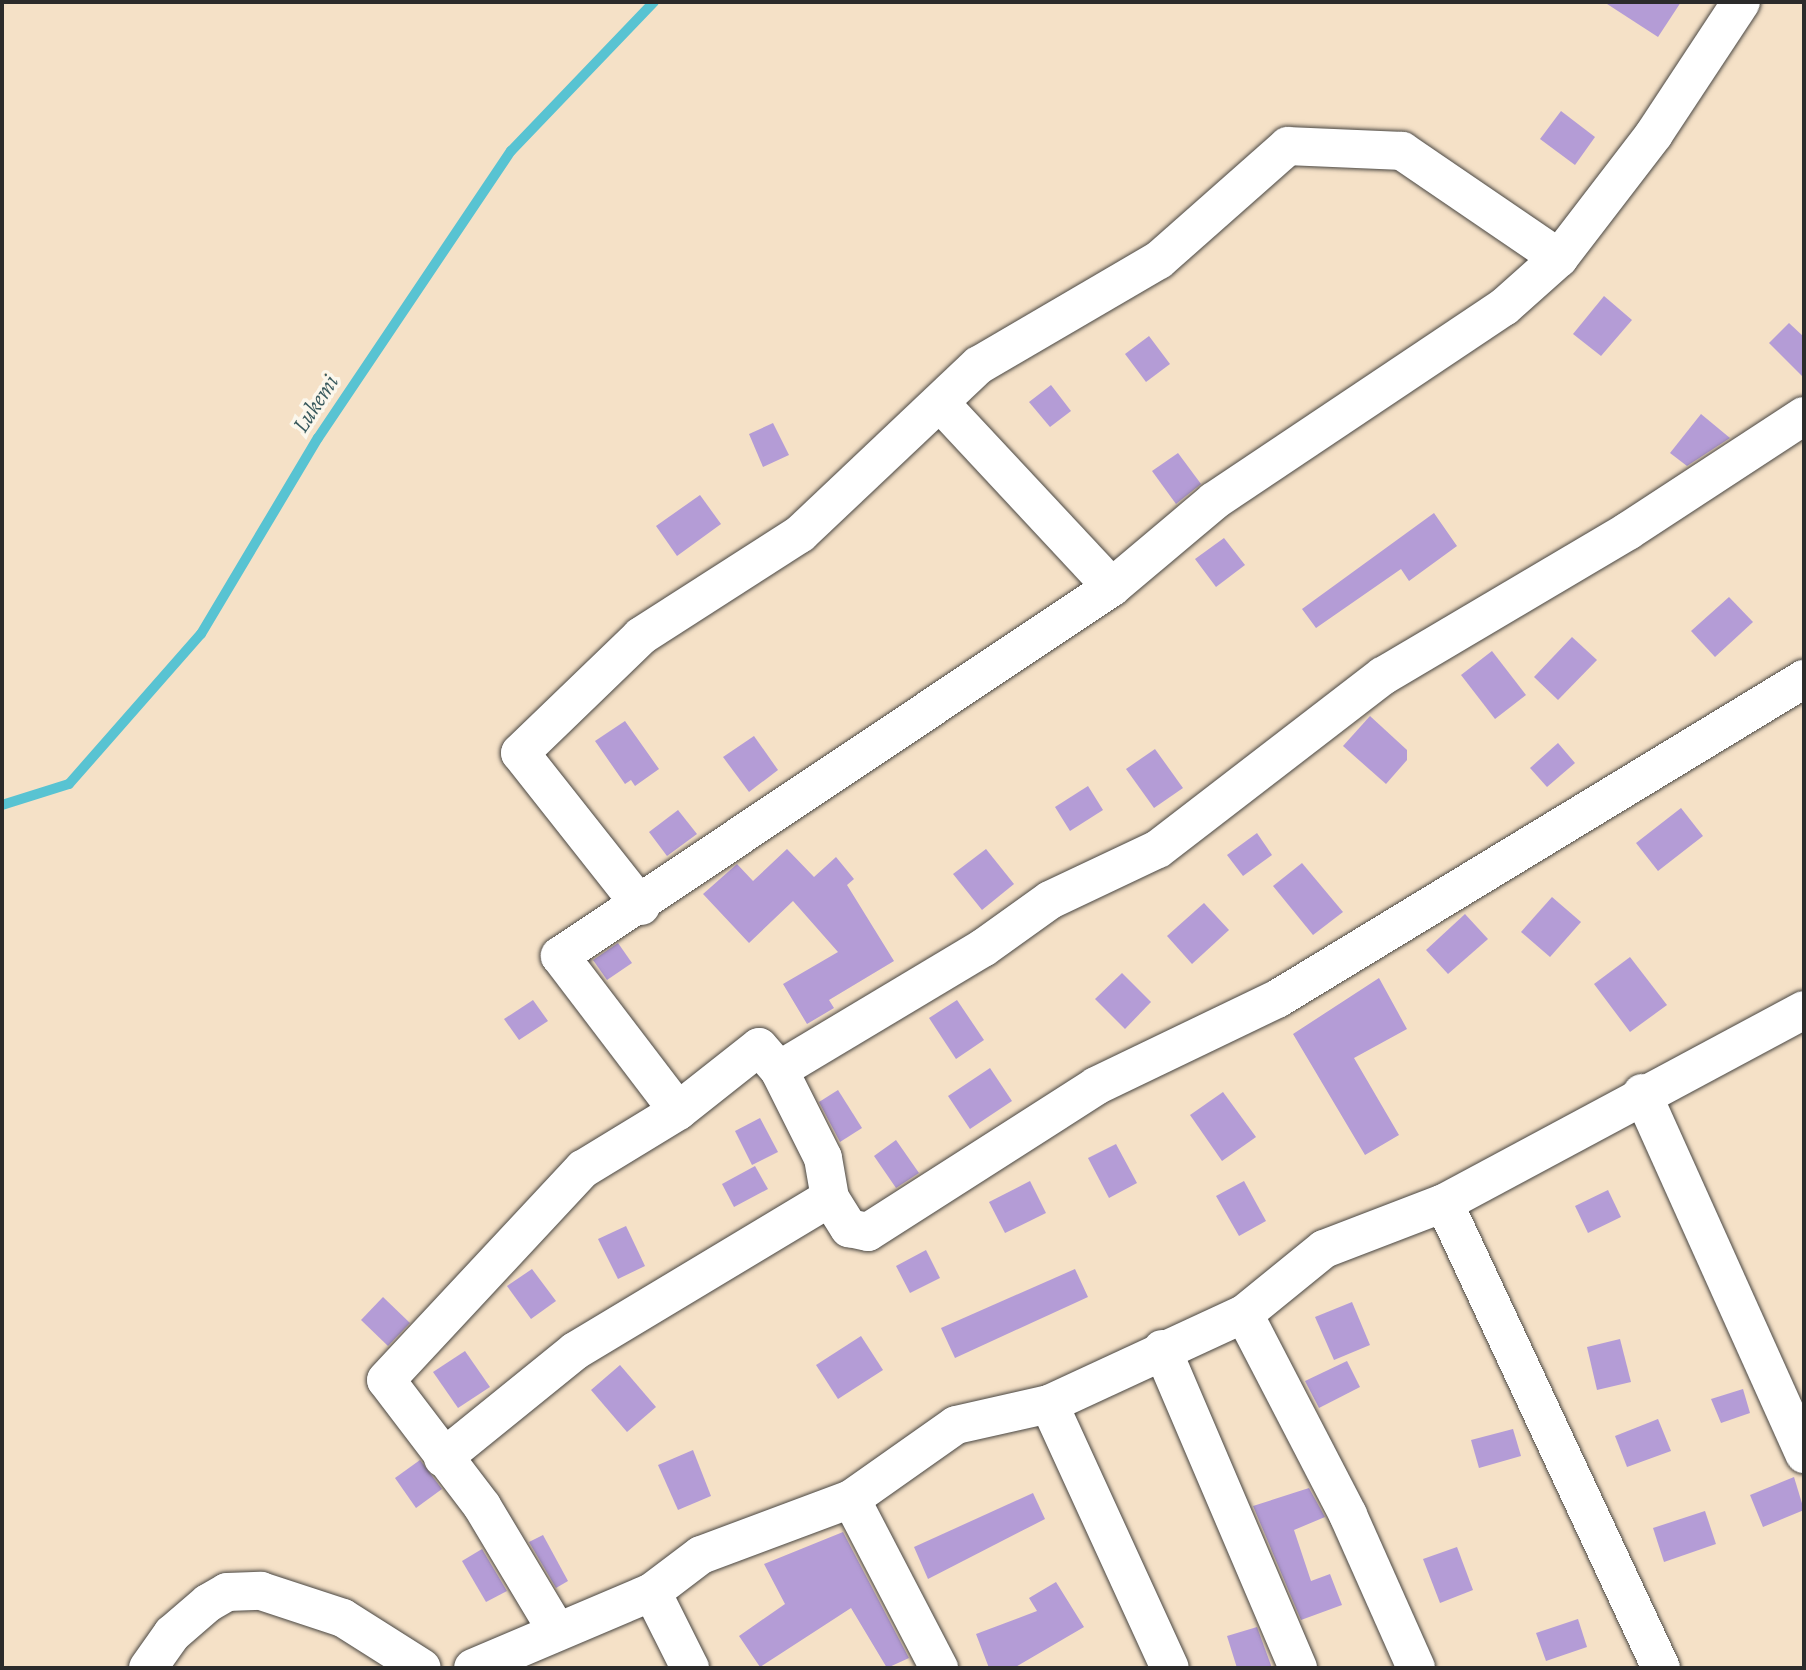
<!DOCTYPE html>
<html>
<head>
<meta charset="utf-8">
<style>
	body { margin:0 }
	#map { position:relative; width:1806px; height:1670px; overflow:hidden; background:#f5e1c7; font-family:Alegreya,serif }
	div>[style] { position:absolute }
	.stream>* { height:10px; margin:-5px; padding:0 5px; transform-origin:5px; border-radius:5px; background:#58c3d2 }
	.building>* { inset:0; background:#b49cd6 }
	.roads { filter:drop-shadow(0 0 2px #494642) drop-shadow(0 0 2px #494642) }
	.minor>* { height:38px; margin:-19px; padding:0 19px; transform-origin:19px; border-radius:19px; background:#fff }
	span { translate:-50% -50%; white-space:nowrap; text-align:center; line-height:1.15; -webkit-text-stroke:7px #fbf7ec; paint-order:stroke }
	.water-label { font-size:23px; color:#38595d; font-style:italic }
	.frame { position:absolute; inset:0; border:4px solid #2b2b2b; pointer-events:none }
</style>
</head>
<body>
<div id="map">
	<div class="stream">
		<div style="left:2px;top:805px;width:70px;rotate:-17.4deg"></div>
		<div style="left:69px;top:784px;width:200px;rotate:-48.7deg"></div>
		<div style="left:201px;top:634px;width:228px;rotate:-59.2deg"></div>
		<div style="left:318px;top:438px;width:346px;rotate:-56.1deg"></div>
		<div style="left:511px;top:151px;width:207px;rotate:-46.2deg"></div>
	</div>
	<div class="building">
		<div style="clip-path:polygon(1604px 2px,1681px 2px,1658px 37px)"></div>
		<div style="clip-path:polygon(1561px 111px,1595px 137px,1575px 165px,1540px 139px)"></div>
		<div style="clip-path:polygon(1604px 296px,1632px 320px,1601px 356px,1573px 334px)"></div>
		<div style="clip-path:polygon(1789px 323px,1804px 337px,1804px 378px,1769px 343px)"></div>
		<div style="clip-path:polygon(1149px 336px,1170px 364px,1146px 382px,1125px 354px)"></div>
		<div style="clip-path:polygon(1051px 385px,1071px 411px,1050px 427px,1029px 402px)"></div>
		<div style="clip-path:polygon(1701px 414px,1730px 438px,1687px 466px,1670px 453px)"></div>
		<div style="clip-path:polygon(773px 423px,789px 455px,763px 467px,749px 434px)"></div>
		<div style="clip-path:polygon(1178px 453px,1201px 484px,1176px 504px,1152px 471px)"></div>
		<div style="clip-path:polygon(700px 495px,721px 524px,677px 556px,656px 526px)"></div>
		<div style="clip-path:polygon(1434px 513px,1457px 546px,1409px 581px,1401px 569px,1316px 628px,1302px 609px)"></div>
		<div style="clip-path:polygon(1224px 538px,1245px 565px,1216px 587px,1195px 559px)"></div>
		<div style="clip-path:polygon(1729px 597px,1753px 622px,1715px 657px,1691px 631px)"></div>
		<div style="clip-path:polygon(1572px 637px,1597px 660px,1558px 700px,1534px 677px)"></div>
		<div style="clip-path:polygon(1492px 651px,1526px 695px,1495px 719px,1461px 675px)"></div>
		<div style="clip-path:polygon(1370px 716px,1407px 750px,1407px 760px,1386px 784px,1343px 746px)"></div>
		<div style="clip-path:polygon(625px 721px,659px 769px,635px 786px,631px 780px,625px 784px,595px 741px)"></div>
		<div style="clip-path:polygon(754px 736px,778px 770px,749px 792px,723px 757px)"></div>
		<div style="clip-path:polygon(1558px 743px,1575px 763px,1547px 787px,1530px 768px)"></div>
		<div style="clip-path:polygon(1155px 749px,1183px 788px,1154px 808px,1126px 769px)"></div>
		<div style="clip-path:polygon(1088px 786px,1103px 810px,1070px 831px,1055px 807px)"></div>
		<div style="clip-path:polygon(1681px 808px,1703px 836px,1658px 871px,1636px 843px)"></div>
		<div style="clip-path:polygon(678px 810px,697px 834px,667px 856px,649px 832px)"></div>
		<div style="clip-path:polygon(1257px 833px,1272px 855px,1243px 876px,1227px 855px)"></div>
		<div style="clip-path:polygon(787px 849px,814px 877px,836px 857px,854px 879px,847px 885px,894px 961px,829px 1000px,834px 1008px,807px 1024px,783px 984px,838px 952px,793px 901px,749px 943px,703px 894px,737px 864px,753px 881px)"></div>
		<div style="clip-path:polygon(986px 849px,1014px 884px,982px 910px,953px 874px)"></div>
		<div style="clip-path:polygon(1302px 863px,1343px 912px,1313px 935px,1273px 886px)"></div>
		<div style="clip-path:polygon(1552px 897px,1581px 922px,1550px 957px,1521px 932px)"></div>
		<div style="clip-path:polygon(1204px 903px,1229px 930px,1192px 964px,1167px 936px)"></div>
		<div style="clip-path:polygon(1465px 914px,1488px 939px,1448px 974px,1426px 950px)"></div>
		<div style="clip-path:polygon(618px 943px,632px 963px,607px 980px,593px 960px)"></div>
		<div style="clip-path:polygon(1630px 957px,1667px 1005px,1630px 1032px,1594px 984px)"></div>
		<div style="clip-path:polygon(1122px 973px,1151px 1002px,1125px 1029px,1095px 999px)"></div>
		<div style="clip-path:polygon(1379px 978px,1407px 1029px,1354px 1058px,1399px 1135px,1365px 1155px,1293px 1034px)"></div>
		<div style="clip-path:polygon(533px 1000px,548px 1021px,519px 1040px,504px 1019px)"></div>
		<div style="clip-path:polygon(957px 1000px,984px 1040px,956px 1059px,929px 1018px)"></div>
		<div style="clip-path:polygon(990px 1068px,1012px 1101px,970px 1129px,948px 1096px)"></div>
		<div style="clip-path:polygon(838px 1090px,862px 1128px,840px 1142px,819px 1102px)"></div>
		<div style="clip-path:polygon(1223px 1092px,1256px 1137px,1222px 1161px,1190px 1115px)"></div>
		<div style="clip-path:polygon(760px 1118px,778px 1152px,752px 1165px,735px 1131px)"></div>
		<div style="clip-path:polygon(896px 1140px,919px 1173px,896px 1188px,874px 1156px)"></div>
		<div style="clip-path:polygon(1116px 1144px,1137px 1183px,1109px 1198px,1088px 1158px)"></div>
		<div style="clip-path:polygon(755px 1166px,768px 1189px,734px 1207px,722px 1184px)"></div>
		<div style="clip-path:polygon(1030px 1181px,1046px 1213px,1005px 1233px,989px 1202px)"></div>
		<div style="clip-path:polygon(1244px 1181px,1266px 1221px,1239px 1236px,1216px 1196px)"></div>
		<div style="clip-path:polygon(1608px 1190px,1621px 1217px,1588px 1233px,1575px 1206px)"></div>
		<div style="clip-path:polygon(626px 1226px,645px 1266px,618px 1279px,598px 1239px)"></div>
		<div style="clip-path:polygon(926px 1250px,940px 1278px,910px 1293px,896px 1266px)"></div>
		<div style="clip-path:polygon(532px 1269px,556px 1301px,531px 1319px,507px 1286px)"></div>
		<div style="clip-path:polygon(1075px 1269px,1088px 1297px,955px 1358px,941px 1328px)"></div>
		<div style="clip-path:polygon(383px 1297px,410px 1323px,388px 1346px,361px 1320px)"></div>
		<div style="clip-path:polygon(1352px 1302px,1370px 1345px,1334px 1360px,1315px 1317px)"></div>
		<div style="clip-path:polygon(861px 1336px,883px 1370px,838px 1399px,816px 1365px)"></div>
		<div style="clip-path:polygon(1620px 1339px,1631px 1382px,1597px 1390px,1587px 1347px)"></div>
		<div style="clip-path:polygon(465px 1351px,490px 1387px,458px 1408px,433px 1372px)"></div>
		<div style="clip-path:polygon(1347px 1361px,1360px 1387px,1319px 1408px,1305px 1381px)"></div>
		<div style="clip-path:polygon(620px 1365px,656px 1407px,627px 1432px,591px 1390px)"></div>
		<div style="clip-path:polygon(1743px 1389px,1750px 1413px,1721px 1423px,1711px 1399px)"></div>
		<div style="clip-path:polygon(1658px 1419px,1671px 1451px,1627px 1467px,1615px 1436px)"></div>
		<div style="clip-path:polygon(1513px 1429px,1521px 1456px,1479px 1468px,1471px 1440px)"></div>
		<div style="clip-path:polygon(693px 1450px,711px 1496px,678px 1510px,658px 1465px)"></div>
		<div style="clip-path:polygon(420px 1460px,442px 1489px,416px 1508px,395px 1478px)"></div>
		<div style="clip-path:polygon(1794px 1477px,1804px 1510px,1763px 1527px,1750px 1495px)"></div>
		<div style="clip-path:polygon(1309px 1488px,1325px 1517px,1294px 1530px,1311px 1581px,1330px 1574px,1342px 1605px,1301px 1620px,1253px 1506px)"></div>
		<div style="clip-path:polygon(1033px 1493px,1045px 1519px,928px 1579px,914px 1547px)"></div>
		<div style="clip-path:polygon(1705px 1511px,1716px 1544px,1664px 1562px,1653px 1528px)"></div>
		<div style="clip-path:polygon(843px 1532px,909px 1658px,887px 1668px,851px 1608px,760px 1667px,739px 1636px,785px 1604px,764px 1564px)"></div>
		<div style="clip-path:polygon(543px 1535px,568px 1581px,556px 1588px,529px 1542px)"></div>
		<div style="clip-path:polygon(1457px 1547px,1473px 1590px,1440px 1603px,1423px 1559px)"></div>
		<div style="clip-path:polygon(482px 1549px,507px 1591px,486px 1602px,462px 1561px)"></div>
		<div style="clip-path:polygon(1056px 1582px,1084px 1627px,1014px 1668px,989px 1668px,976px 1634px,1037px 1611px,1029px 1598px)"></div>
		<div style="clip-path:polygon(1578px 1619px,1587px 1647px,1546px 1661px,1536px 1633px)"></div>
		<div style="clip-path:polygon(1257px 1627px,1272px 1668px,1237px 1668px,1227px 1636px)"></div>
	</div>
	<div class="roads">
		<div class="minor">
			<div style="left:942px;top:405px;width:249px;rotate:47deg"></div>
			<div style="left:641px;top:906px;width:195px;rotate:-128.3deg"></div>
			<div style="left:520px;top:753px;width:168px;rotate:-44deg"></div>
			<div style="left:641px;top:636px;width:189px;rotate:-32.7deg"></div>
			<div style="left:800px;top:534px;width:246px;rotate:-43.4deg"></div>
			<div style="left:979px;top:365px;width:208px;rotate:-30.3deg"></div>
			<div style="left:1159px;top:260px;width:172px;rotate:-41.5deg"></div>
			<div style="left:1288px;top:146px;width:114px;rotate:2.5deg"></div>
			<div style="left:1402px;top:151px;width:190px;rotate:34.3deg"></div>
			<div style="left:779px;top:1070px;width:238px;rotate:-30.9deg"></div>
			<div style="left:983px;top:948px;width:82px;rotate:-35.6deg"></div>
			<div style="left:1050px;top:900px;width:119px;rotate:-25.3deg"></div>
			<div style="left:1158px;top:849px;width:284px;rotate:-37.6deg"></div>
			<div style="left:1383px;top:676px;width:285px;rotate:-30.6deg"></div>
			<div style="left:1628px;top:531px;width:210px;rotate:-33.2deg"></div>
			<div style="left:1642px;top:1093px;width:396px;rotate:65.8deg"></div>
			<div style="left:678px;top:1111px;width:195px;rotate:-127.3deg"></div>
			<div style="left:560px;top:956px;width:664px;rotate:-33.76deg"></div>
			<div style="left:1112px;top:587px;width:133px;rotate:-40.1deg"></div>
			<div style="left:1214px;top:501px;width:349px;rotate:-33.8deg"></div>
			<div style="left:1504px;top:307px;width:74px;rotate:-41.7deg"></div>
			<div style="left:1559px;top:258px;width:156px;rotate:-52.5deg"></div>
			<div style="left:1654px;top:134px;width:158px;rotate:-56.6deg"></div>
			<div style="left:1444px;top:1203px;width:513px;rotate:64.98deg"></div>
			<div style="left:1244px;top:1314px;width:226px;rotate:62.6deg"></div>
			<div style="left:1348px;top:1515px;width:167px;rotate:66deg"></div>
			<div style="left:1162px;top:1349px;width:347px;rotate:66.9deg"></div>
			<div style="left:1049px;top:1404px;width:290px;rotate:65.4deg"></div>
			<div style="left:443px;top:1458px;width:170px;rotate:-39deg"></div>
			<div style="left:575px;top:1351px;width:297px;rotate:-31deg"></div>
			<div style="left:851px;top:1499px;width:191px;rotate:62.5deg"></div>
			<div style="left:652px;top:1592px;width:85px;rotate:63.4deg"></div>
			<div style="left:555px;top:1628px;width:142px;rotate:-120.9deg"></div>
			<div style="left:482px;top:1506px;width:158px;rotate:-127.3deg"></div>
			<div style="left:386px;top:1380px;width:289px;rotate:-47deg"></div>
			<div style="left:583px;top:1169px;width:111px;rotate:-31.4deg"></div>
			<div style="left:678px;top:1111px;width:103px;rotate:-38.3deg"></div>
			<div style="left:759px;top:1047px;width:30px;rotate:49deg"></div>
			<div style="left:779px;top:1070px;width:98px;rotate:63.4deg"></div>
			<div style="left:823px;top:1158px;width:41px;rotate:80.1deg"></div>
			<div style="left:830px;top:1198px;width:36px;rotate:58deg"></div>
			<div style="left:849px;top:1228px;width:19px;rotate:12deg"></div>
			<div style="left:868px;top:1232px;width:271px;rotate:-32.6deg"></div>
			<div style="left:1096px;top:1086px;width:201px;rotate:-25.7deg"></div>
			<div style="left:1277px;top:999px;width:617px;rotate:-31.27deg"></div>
			<div style="left:148px;top:1668px;width:42px;rotate:-54.8deg"></div>
			<div style="left:172px;top:1634px;width:48px;rotate:-40.7deg"></div>
			<div style="left:208px;top:1603px;width:22px;rotate:-30deg"></div>
			<div style="left:227px;top:1592px;width:34px;rotate:-2deg"></div>
			<div style="left:261px;top:1591px;width:86px;rotate:18.2deg"></div>
			<div style="left:343px;top:1618px;width:93px;rotate:32.3deg"></div>
			<div style="left:473px;top:1668px;width:194px;rotate:-23deg"></div>
			<div style="left:652px;top:1592px;width:61px;rotate:-37.1deg"></div>
			<div style="left:701px;top:1555px;width:160px;rotate:-20.5deg"></div>
			<div style="left:851px;top:1499px;width:128px;rotate:-35.2deg"></div>
			<div style="left:956px;top:1425px;width:95px;rotate:-12.7deg"></div>
			<div style="left:1049px;top:1404px;width:215px;rotate:-24.8deg"></div>
			<div style="left:1244px;top:1314px;width:103px;rotate:-39.1deg"></div>
			<div style="left:1324px;top:1249px;width:129px;rotate:-21deg"></div>
			<div style="left:1444px;top:1203px;width:408px;rotate:-28.2deg"></div>
		</div>
	</div>
	<div class="water-label">
		<span style="left:316px;top:404px;rotate:-57deg">Lukemi</span>
	</div>
	<div class="frame"></div>
</div>
</body>
</html>
